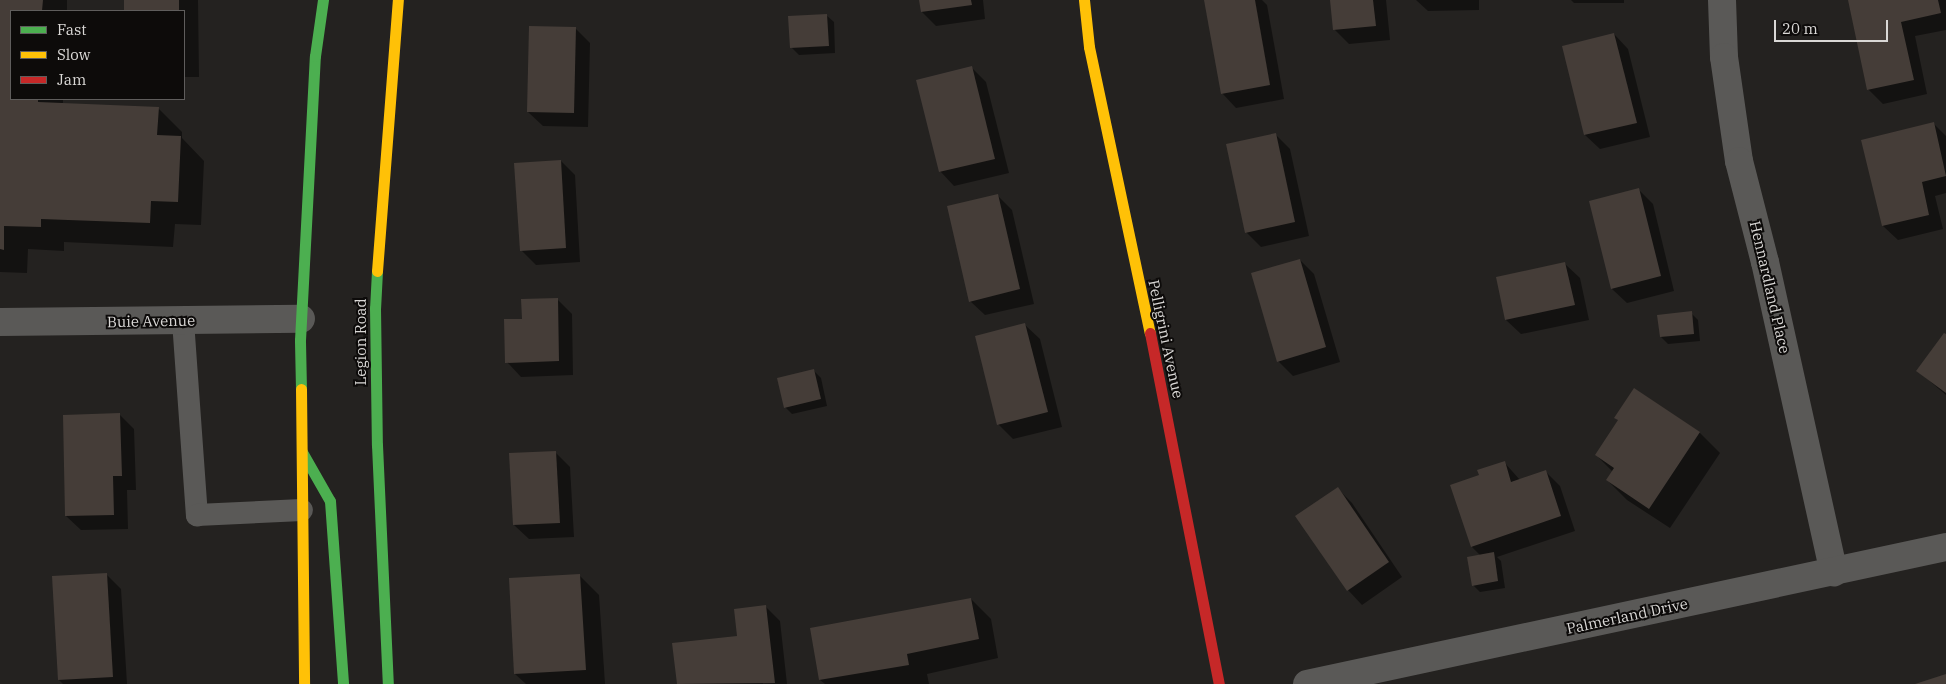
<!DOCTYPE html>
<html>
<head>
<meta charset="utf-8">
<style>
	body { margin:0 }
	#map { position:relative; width:1946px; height:684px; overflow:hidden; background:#242220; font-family:"IBM Plex Serif",serif }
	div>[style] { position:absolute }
	.shadow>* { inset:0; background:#0007 }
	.building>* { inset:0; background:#453d38 }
	.lane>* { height:22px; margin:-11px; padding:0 11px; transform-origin:11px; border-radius:11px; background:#5a5957 }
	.street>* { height:28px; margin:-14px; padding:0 14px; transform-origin:14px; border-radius:14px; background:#5a5957 }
	.fast>* { height:11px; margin:-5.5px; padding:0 5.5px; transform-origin:5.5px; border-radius:5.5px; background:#4caf50 }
	.slow>* { height:11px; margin:-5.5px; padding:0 5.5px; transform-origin:5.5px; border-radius:5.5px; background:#ffc107 }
	.jam>* { height:11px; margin:-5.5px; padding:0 5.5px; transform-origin:5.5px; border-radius:5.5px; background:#c62828 }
	span { translate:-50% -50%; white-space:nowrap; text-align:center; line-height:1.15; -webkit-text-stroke:4px #0d0b0a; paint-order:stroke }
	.street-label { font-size:15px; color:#dad8d6 }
	.legend { position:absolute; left:10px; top:10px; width:175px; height:90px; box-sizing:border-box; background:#0d0b0a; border:1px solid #5f5d5c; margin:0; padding:6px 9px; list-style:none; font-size:15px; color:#dad8d6 }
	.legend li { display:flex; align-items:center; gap:10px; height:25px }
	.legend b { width:25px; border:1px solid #5f5d5c }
	.scale { position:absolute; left:1774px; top:20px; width:114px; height:22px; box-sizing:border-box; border:2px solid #dad8d6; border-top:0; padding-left:6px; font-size:15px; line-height:18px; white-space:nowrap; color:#dad8d6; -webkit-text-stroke:4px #0d0b0a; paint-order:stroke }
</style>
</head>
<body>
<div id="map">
	<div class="shadow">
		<div style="clip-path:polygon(0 0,67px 0,67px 11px,11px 11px,11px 99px,63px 99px,63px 105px,158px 108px,182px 132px,182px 138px,204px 161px,201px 225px,175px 224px,173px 247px,64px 242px,64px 251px,28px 249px,27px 273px,0 272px)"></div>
		<div style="clip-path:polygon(125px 0,198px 0,199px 77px,184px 77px,184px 11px,125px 11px)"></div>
		<div style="clip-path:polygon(920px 0,983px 0,985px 19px,936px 26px,922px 12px)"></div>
		<div style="clip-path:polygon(1206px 0,1262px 0,1267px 5px,1284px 99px,1236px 108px,1222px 93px)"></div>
		<div style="clip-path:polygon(1332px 0,1386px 0,1390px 40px,1349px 44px,1335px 30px)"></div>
		<div style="clip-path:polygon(1416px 0,1479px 0,1479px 10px,1428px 11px)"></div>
		<div style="clip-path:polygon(1571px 0,1624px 0,1624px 3px,1574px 3px)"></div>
		<div style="clip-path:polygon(1849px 0,1946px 0,1946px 30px,1915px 36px,1927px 94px,1883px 104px,1868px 89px)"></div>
		<div style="clip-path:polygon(826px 15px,834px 22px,835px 53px,799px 55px,791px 47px)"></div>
		<div style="clip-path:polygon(576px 29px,590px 43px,588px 127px,543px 126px,528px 112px)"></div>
		<div style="clip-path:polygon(1614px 34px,1628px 49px,1650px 137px,1600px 149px,1585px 135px,1563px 46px)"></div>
		<div style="clip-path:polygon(972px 68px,986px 82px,1009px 173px,954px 186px,940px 171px)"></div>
		<div style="clip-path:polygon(1934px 124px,1946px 136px,1946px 193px,1935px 196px,1943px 229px,1898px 240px,1883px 226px)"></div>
		<div style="clip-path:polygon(1275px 134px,1290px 149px,1309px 236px,1261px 247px,1246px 232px)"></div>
		<div style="clip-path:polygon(561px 161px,575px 175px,580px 262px,536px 265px,521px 250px)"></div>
		<div style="clip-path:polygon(1638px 189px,1653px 204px,1674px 291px,1627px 303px,1612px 289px)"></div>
		<div style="clip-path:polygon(997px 195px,1012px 210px,1034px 304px,985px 315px,970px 301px)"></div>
		<div style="clip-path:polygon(1300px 260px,1314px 274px,1340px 362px,1293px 376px,1278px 361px)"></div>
		<div style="clip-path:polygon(1565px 264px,1580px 278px,1589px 320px,1521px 334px,1506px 320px,1498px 278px)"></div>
		<div style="clip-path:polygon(557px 299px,572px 314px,573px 375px,521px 377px,507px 362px,523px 320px)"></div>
		<div style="clip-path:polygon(1691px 313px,1698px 320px,1700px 341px,1668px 344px,1661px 337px)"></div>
		<div style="clip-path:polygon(1025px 325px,1040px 339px,1062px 427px,1013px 439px,998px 424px)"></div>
		<div style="clip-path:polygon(1946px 335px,1946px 395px,1918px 371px)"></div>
		<div style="clip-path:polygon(814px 371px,821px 378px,827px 406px,792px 414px,785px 407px)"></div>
		<div style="clip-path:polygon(1634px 390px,1700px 433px,1720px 453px,1670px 528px,1627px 500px,1607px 480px,1613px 472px,1596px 455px,1619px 421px)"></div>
		<div style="clip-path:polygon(120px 415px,134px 429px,136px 490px,127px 490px,128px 529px,81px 530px,66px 516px)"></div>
		<div style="clip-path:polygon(555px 452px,570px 467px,574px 537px,529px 539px,514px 525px)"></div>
		<div style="clip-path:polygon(1504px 462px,1520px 480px,1545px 471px,1560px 486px,1575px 531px,1497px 557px,1501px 561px,1505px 588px,1480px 592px,1473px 585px,1481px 556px,1472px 547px,1480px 476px)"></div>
		<div style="clip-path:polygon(1337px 488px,1352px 503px,1402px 577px,1362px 605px,1348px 590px)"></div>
		<div style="clip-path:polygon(106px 574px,121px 589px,127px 684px,63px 684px,59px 680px)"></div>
		<div style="clip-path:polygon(579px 575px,599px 595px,605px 684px,526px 684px,515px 674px)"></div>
		<div style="clip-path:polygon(971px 599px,991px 619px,998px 658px,927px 674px,929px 684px,825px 684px,820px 680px,812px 629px)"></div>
		<div style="clip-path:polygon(766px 607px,780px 621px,787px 684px,678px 684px,674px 645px,738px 637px)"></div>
	</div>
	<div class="building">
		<div style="clip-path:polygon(0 0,43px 0,42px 11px,11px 11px,11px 99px,38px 99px,38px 102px,159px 107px,157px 135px,181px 136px,178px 202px,151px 201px,150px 223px,41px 219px,41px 227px,4px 226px,4px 250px,0 249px)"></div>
		<div style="clip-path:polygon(124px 0,179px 0,179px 11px,124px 11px)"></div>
		<div style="clip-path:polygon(919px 0,971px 0,972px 5px,921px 12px)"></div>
		<div style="clip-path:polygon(1204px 0,1255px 0,1270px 85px,1221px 94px)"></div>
		<div style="clip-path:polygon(1330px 0,1373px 0,1376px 26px,1333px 30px)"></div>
		<div style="clip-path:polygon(1848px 0,1938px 0,1941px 13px,1901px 22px,1914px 80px,1867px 90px)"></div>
		<div style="clip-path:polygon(827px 14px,829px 46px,790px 48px,788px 16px)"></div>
		<div style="clip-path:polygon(529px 26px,576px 27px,574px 113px,527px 112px)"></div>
		<div style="clip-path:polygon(1614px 33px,1637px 123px,1584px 135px,1562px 46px)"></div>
		<div style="clip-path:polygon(972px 66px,995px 159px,939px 172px,916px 80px)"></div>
		<div style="clip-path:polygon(1934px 122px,1946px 176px,1922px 182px,1929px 215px,1882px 226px,1861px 140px)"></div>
		<div style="clip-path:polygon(1276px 133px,1295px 222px,1245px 233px,1226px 144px)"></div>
		<div style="clip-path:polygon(561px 160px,566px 248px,520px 251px,514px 163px)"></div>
		<div style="clip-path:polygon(1639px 188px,1661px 276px,1611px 289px,1589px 201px)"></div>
		<div style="clip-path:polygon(998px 194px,1020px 289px,969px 302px,947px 206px)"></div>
		<div style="clip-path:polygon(1300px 259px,1326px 347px,1277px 362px,1251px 273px)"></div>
		<div style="clip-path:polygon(1565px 262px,1575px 305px,1505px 320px,1496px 277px)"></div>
		<div style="clip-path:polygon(558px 298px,559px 361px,505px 363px,504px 319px,522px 319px,521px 299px)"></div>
		<div style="clip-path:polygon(1692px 311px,1694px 334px,1660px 337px,1657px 315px)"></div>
		<div style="clip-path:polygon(1025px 323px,1048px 412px,997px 425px,975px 336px)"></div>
		<div style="clip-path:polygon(1944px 333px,1946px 334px,1946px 393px,1916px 371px)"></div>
		<div style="clip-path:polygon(814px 369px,821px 399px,784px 408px,777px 378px)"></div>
		<div style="clip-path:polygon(1634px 388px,1700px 432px,1649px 509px,1606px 480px,1614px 468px,1595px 455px,1618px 420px,1614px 418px)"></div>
		<div style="clip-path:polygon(120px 413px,122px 476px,113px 476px,114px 515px,65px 516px,63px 415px)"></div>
		<div style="clip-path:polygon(556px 451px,560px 523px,513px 525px,509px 453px)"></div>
		<div style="clip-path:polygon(1505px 461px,1511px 482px,1546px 470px,1561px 516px,1471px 547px,1450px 485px,1479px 475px,1477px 470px)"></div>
		<div style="clip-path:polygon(1338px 487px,1389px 562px,1347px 591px,1295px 516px)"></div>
		<div style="clip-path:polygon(1494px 552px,1498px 581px,1472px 586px,1467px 557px)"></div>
		<div style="clip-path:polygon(107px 573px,113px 677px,58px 680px,52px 576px)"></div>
		<div style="clip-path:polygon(580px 574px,586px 670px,514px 674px,509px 578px)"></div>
		<div style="clip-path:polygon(971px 598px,979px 639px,907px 654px,909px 665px,819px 680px,810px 628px)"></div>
		<div style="clip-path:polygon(766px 605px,775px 683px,677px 684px,672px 643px,737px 636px,734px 609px)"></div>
		<div style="clip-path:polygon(1946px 674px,1946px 684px,1915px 684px)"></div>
	</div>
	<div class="lane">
		<div style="left:183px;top:321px;width:195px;rotate:85.9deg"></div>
		<div style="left:197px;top:515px;width:105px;rotate:-2.7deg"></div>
	</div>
	<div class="street">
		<div style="left:1722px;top:0;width:57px;rotate:88deg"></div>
		<div style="left:1724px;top:57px;width:105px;rotate:81.8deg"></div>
		<div style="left:1739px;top:161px;width:104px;rotate:75.6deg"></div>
		<div style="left:1765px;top:262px;width:318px;rotate:77.5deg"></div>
		<div style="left:0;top:322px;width:301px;rotate:-0.6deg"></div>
		<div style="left:1307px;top:684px;width:654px;rotate:-12.1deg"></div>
	</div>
	<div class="fast">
		<div style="left:377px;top:271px;width:37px;rotate:93deg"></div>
		<div style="left:375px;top:308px;width:137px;rotate:89.2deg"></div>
		<div style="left:377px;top:445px;width:239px;rotate:87.4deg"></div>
		<div style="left:301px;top:389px;width:49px;rotate:-91.2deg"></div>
		<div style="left:300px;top:340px;width:284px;rotate:-87deg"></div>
		<div style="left:315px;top:56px;width:57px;rotate:-81.9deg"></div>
		<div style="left:302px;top:452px;width:56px;rotate:60.3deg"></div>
		<div style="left:330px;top:501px;width:183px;rotate:85.9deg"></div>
	</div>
	<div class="slow">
		<div style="left:1084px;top:0;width:47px;rotate:83.9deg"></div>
		<div style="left:1089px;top:47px;width:292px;rotate:78deg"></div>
		<div style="left:377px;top:271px;width:272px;rotate:-85.6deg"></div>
		<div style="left:301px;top:389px;width:295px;rotate:89.4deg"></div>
	</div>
	<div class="jam">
		<div style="left:1150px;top:333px;width:358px;rotate:78.9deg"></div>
	</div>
	<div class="street-label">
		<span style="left:1770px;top:287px;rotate:77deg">Hennardland Place</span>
		<span style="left:151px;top:321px;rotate:-1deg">Buie Avenue</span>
		<span style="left:1166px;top:339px;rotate:78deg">Pelligrini Avenue</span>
		<span style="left:361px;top:342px;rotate:-90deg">Legion Road</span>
		<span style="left:1627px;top:616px;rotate:-12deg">Palmerland Drive</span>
	</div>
	<ul class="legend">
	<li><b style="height:6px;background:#4caf50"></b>Fast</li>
	<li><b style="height:6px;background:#ffc107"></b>Slow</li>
	<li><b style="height:6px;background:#c62828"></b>Jam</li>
	</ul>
	<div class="scale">20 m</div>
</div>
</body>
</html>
